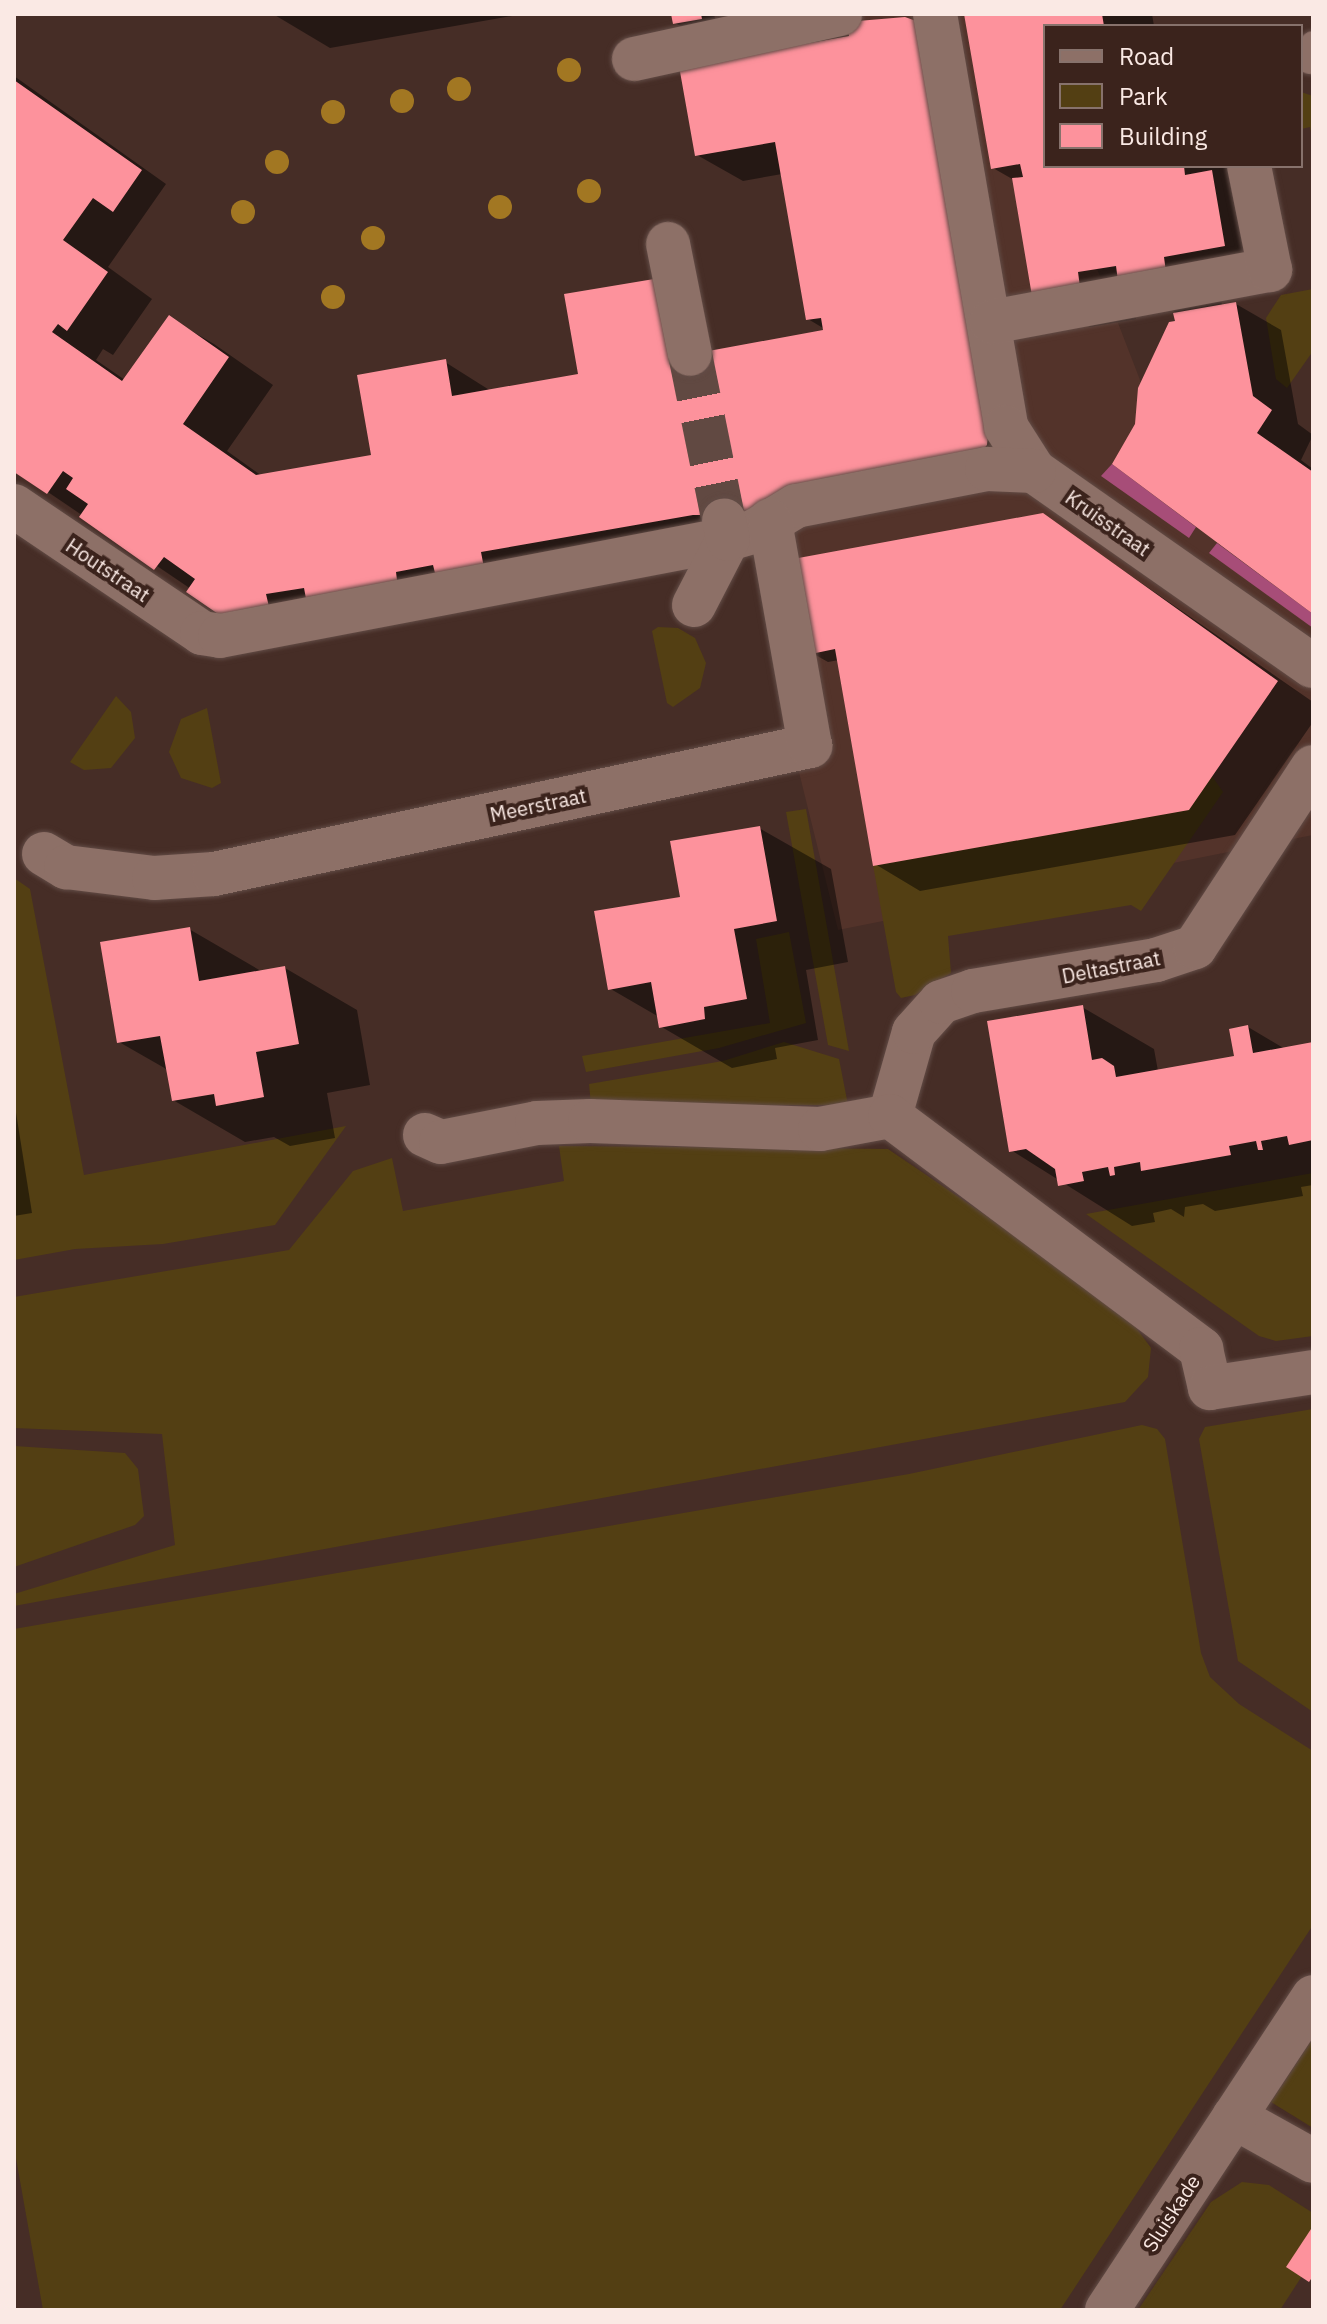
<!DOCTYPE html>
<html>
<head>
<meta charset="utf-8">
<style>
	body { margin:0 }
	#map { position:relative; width:1327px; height:2324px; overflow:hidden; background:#462d26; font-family:"IBM Plex Sans",sans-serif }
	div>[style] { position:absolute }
	.built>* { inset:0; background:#53332a }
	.green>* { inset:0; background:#533f13 }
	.water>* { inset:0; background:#a74d78 }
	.shadow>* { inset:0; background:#0007 }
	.building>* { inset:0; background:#fd929c }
	.street-tunnel>* { height:44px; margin-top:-22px; transform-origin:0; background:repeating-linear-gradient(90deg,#614942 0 44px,transparent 0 66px) }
	.roads { filter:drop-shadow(0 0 2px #624c46) drop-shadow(0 0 2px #624c46) }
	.lane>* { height:26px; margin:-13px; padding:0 13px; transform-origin:13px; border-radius:13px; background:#8d7067 }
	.street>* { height:44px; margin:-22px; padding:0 22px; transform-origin:22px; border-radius:22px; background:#8d7067 }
	.trees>* { width:24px; height:24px; margin:-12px; border-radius:50%; background:#a27722 }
	span { translate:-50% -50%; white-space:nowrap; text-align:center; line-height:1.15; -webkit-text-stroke:8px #3b231c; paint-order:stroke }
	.street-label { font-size:20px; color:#fae9e4 }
	.frame { position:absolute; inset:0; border:16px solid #fae9e4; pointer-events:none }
	.legend { position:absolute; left:1043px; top:24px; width:260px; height:144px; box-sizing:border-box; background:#3b231c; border:2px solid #87726c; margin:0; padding:10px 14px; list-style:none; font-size:24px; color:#fae9e4 }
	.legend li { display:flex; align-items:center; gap:16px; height:40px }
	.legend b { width:40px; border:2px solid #87726c }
</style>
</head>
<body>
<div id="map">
	<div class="built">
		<div style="clip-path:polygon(759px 14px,1059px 14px,1045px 26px,1045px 166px,1091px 253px,1162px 437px,1313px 557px,1313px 835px,838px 930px,797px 764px,760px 564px,846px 419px)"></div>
	</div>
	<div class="green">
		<div style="clip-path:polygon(1301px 92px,1313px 96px,1313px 142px,1310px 127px,1301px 129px)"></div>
		<div style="clip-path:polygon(1313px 289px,1313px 351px,1287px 388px,1276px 379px,1266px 318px,1281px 295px)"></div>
		<div style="clip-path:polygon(658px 627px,678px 628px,695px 638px,706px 663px,700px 688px,673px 707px,667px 703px,652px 631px)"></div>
		<div style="clip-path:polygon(116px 696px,131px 712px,135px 738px,111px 768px,84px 770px,70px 762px)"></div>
		<div style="clip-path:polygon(207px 708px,221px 783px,212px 788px,181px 778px,169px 752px,181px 719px)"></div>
		<div style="clip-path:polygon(1212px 776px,1223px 792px,1141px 911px,1131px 905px,948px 936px,951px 973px,915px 995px,901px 998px,896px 992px,873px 865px)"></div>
		<div style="clip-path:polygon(806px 809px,849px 1051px,828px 1045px,786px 812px)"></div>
		<div style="clip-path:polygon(14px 878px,30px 889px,84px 1175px,346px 1126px,275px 1225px,163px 1244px,75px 1249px,14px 1260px)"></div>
		<div style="clip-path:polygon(789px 932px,806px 1023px,719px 1048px,586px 1072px,582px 1056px,770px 1023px,756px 939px)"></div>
		<div style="clip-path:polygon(784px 1042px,839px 1059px,848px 1105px,591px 1105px,589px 1084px,723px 1061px)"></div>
		<div style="clip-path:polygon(559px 1146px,888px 1149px,1121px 1307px,1151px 1348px,1148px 1377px,1125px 1402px,14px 1606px,14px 1594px,175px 1545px,162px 1434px,14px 1428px,14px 1297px,289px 1250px,353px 1171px,392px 1158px,403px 1211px,564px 1181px)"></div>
		<div style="clip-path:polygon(1313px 1173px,1313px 1336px,1276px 1341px,1259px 1336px,1086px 1214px)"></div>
		<div style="clip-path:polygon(1313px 1409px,1313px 1712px,1238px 1661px,1199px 1439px,1205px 1427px)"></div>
		<div style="clip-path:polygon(1142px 1425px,1157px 1429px,1165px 1439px,1201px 1653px,1210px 1677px,1239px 1704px,1313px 1751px,1313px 1925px,1060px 2310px,43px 2310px,14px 2147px,14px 1629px,909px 1474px)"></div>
		<div style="clip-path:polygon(14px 1446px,125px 1453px,138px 1469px,144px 1516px,135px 1525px,14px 1567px)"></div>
		<div style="clip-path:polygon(1313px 2038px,1313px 2128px,1271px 2102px)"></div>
		<div style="clip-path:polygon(1242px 2182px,1269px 2185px,1313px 2213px,1313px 2259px,1280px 2310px,1138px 2310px,1211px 2202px)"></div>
	</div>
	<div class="water">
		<div style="clip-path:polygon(1112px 464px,1196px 527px,1189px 538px,1101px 476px)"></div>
		<div style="clip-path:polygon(1217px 543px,1313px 614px,1313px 628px,1209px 553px)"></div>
	</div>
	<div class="shadow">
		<div style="clip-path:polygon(273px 14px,523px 14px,330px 48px)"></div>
		<div style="clip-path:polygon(673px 14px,714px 14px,717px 27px,691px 32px,675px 23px)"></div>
		<div style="clip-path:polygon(777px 14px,864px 14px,858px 23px,1003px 454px,710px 523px,521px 556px,529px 598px,311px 620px,191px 589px,14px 469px,14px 76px,166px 184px,108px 267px,152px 299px,113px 355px,103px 349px,96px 360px,125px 380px,169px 318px,214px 344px,273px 385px,227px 451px,262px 476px,373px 456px,445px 362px,491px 391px,828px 331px,808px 319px,782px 174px,743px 181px,697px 155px,825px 42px)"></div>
		<div style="clip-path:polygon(966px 14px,1152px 14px,1154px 26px,1045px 26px,1045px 166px,1232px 166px,1281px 278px,1220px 289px,1222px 306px,1236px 304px,1281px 330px,1298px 424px,1313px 435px,1301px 460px,1313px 469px,1313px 611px,1137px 425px,1177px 323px,1175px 312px,1156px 301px,1134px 304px,1136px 319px,1090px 327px,1034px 295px,1014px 180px,993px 168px)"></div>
		<div style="clip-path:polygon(1043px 515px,1313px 702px,1313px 722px,1235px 835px,920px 891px,875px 864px,839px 660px,828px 662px,812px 653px)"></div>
		<div style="clip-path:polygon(759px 828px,831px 869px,848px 962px,806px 970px,818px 1040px,775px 1048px,777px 1059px,732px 1068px,660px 1026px,659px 1017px,609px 988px,682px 898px)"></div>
		<div style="clip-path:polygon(189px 929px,261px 971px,285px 968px,357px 1010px,370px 1085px,327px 1093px,335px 1138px,290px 1146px,274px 1137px,245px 1142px,173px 1100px,168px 1070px,119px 1042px)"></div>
		<div style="clip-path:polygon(1082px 1007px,1154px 1049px,1158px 1071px,1236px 1058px,1248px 1027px,1285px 1049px,1313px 1044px,1313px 1185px,1301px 1187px,1303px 1196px,1215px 1211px,1203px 1204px,1185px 1207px,1184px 1217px,1171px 1209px,1153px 1213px,1155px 1222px,1132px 1226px,1011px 1150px)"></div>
		<div style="clip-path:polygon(14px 1100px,32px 1213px,14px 1216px)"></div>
	</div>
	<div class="building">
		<div style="clip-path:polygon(671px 14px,701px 14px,702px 19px,673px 24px)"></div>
		<div style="clip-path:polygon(964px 14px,1102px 14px,1104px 26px,1045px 26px,1045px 166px,1184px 166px,1185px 175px,1212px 170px,1225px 246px,1164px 257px,1166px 272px,1118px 281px,1116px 266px,1078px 272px,1080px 287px,1032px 296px,1012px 178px,1023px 177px,1020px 164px,991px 169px)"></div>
		<div style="clip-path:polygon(905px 17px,930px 26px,990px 420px,987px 445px,976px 458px,740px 515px,693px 515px,481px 552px,485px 573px,437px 581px,433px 565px,396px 572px,398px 588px,307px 604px,304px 588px,266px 594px,270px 611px,224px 618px,186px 592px,195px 579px,164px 557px,154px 570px,79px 517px,88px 504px,66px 489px,73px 478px,63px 471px,47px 494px,14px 472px,14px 80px,142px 170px,113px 212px,93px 198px,63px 240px,108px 272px,67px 331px,58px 324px,52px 332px,122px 381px,169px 315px,229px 357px,183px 424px,256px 475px,371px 455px,357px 375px,446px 359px,452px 396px,578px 374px,564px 294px,654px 279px,703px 352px,823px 330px,821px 318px,806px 320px,775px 142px,695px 156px,679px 66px,849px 36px,846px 22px)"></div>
		<div style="clip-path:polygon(1236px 302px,1253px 396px,1272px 410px,1257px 433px,1313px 472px,1313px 614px,1112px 464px,1135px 424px,1138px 388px,1169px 322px,1175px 321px,1173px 313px)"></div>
		<div style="clip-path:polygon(1043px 513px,1278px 681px,1189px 810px,873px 866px,835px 649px,811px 654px,793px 559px)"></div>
		<div style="clip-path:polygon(760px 826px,777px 921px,734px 929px,747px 999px,704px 1007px,705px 1019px,659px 1028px,651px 982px,608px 990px,594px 911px,680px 897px,670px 841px)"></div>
		<div style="clip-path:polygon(190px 927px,199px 981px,285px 966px,299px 1044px,256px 1052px,264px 1097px,216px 1106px,214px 1094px,172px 1101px,160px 1036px,117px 1043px,100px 942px)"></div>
		<div style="clip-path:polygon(1083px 1005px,1092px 1060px,1102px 1058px,1114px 1066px,1116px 1077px,1234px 1056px,1229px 1029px,1248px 1025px,1253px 1053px,1313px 1042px,1313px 1140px,1289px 1145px,1287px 1136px,1261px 1141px,1263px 1150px,1258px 1150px,1256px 1141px,1229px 1146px,1231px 1155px,1141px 1171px,1140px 1162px,1114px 1167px,1115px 1175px,1110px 1176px,1108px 1167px,1082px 1172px,1084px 1181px,1058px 1186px,1055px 1169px,1026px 1149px,1009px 1152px,987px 1021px)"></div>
		<div style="clip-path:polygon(1313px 2226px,1313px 2276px,1309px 2282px,1286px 2267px)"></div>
	</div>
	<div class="street-tunnel">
		<div style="left:690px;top:354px;width:167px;rotate:78.6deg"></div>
	</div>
	<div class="roads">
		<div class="lane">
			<div style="left:1310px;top:61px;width:17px;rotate:-80deg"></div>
		</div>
		<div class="street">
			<div style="left:935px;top:14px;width:419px;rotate:80.2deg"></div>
			<div style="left:1006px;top:427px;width:52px;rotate:57.5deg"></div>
			<div style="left:1034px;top:471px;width:340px;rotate:35deg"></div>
			<div style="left:634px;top:59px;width:211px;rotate:-12.3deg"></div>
			<div style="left:668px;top:244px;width:112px;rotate:78.7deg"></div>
			<div style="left:991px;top:322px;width:284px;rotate:-10.6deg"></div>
			<div style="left:1270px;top:270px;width:106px;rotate:-101.4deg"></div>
			<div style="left:14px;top:506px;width:227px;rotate:34deg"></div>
			<div style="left:202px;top:633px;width:18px;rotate:9deg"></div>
			<div style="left:220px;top:636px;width:517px;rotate:-10.81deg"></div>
			<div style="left:728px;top:539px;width:26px;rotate:-16deg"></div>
			<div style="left:753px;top:532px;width:50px;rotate:-31.2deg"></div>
			<div style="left:796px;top:506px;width:195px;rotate:-11deg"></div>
			<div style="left:987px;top:469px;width:47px;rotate:2.4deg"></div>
			<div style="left:694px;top:605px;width:74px;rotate:-62.7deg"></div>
			<div style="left:728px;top:539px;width:19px;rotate:-102deg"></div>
			<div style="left:44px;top:854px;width:26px;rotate:31deg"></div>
			<div style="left:66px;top:867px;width:89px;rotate:7.1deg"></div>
			<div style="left:154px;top:878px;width:60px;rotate:-3.8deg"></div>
			<div style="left:214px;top:874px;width:610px;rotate:-12.12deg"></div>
			<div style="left:810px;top:746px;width:229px;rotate:-100.1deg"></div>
			<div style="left:890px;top:1116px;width:87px;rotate:-74.1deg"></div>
			<div style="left:914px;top:1032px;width:40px;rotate:-48deg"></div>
			<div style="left:941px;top:1002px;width:34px;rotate:-19deg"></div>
			<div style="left:973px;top:991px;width:186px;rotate:-9.6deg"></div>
			<div style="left:1156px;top:960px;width:41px;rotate:-18.4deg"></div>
			<div style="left:1195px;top:947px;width:215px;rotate:-56.8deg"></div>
			<div style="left:425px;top:1135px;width:17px;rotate:24deg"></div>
			<div style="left:441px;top:1142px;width:98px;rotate:-11.2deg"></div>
			<div style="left:537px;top:1123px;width:53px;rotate:-2.2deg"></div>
			<div style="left:590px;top:1121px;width:230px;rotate:2deg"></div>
			<div style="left:820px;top:1129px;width:71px;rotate:-10.5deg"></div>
			<div style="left:890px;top:1116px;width:389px;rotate:36.8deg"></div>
			<div style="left:1201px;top:1349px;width:40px;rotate:77deg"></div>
			<div style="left:1210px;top:1388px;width:104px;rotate:-8.8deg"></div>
			<div style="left:1234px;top:2117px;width:90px;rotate:29.1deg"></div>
			<div style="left:1107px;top:2310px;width:375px;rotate:-56.6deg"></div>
		</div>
	</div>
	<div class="trees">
		<div style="left:569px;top:70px"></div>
		<div style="left:459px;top:89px"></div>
		<div style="left:402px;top:101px"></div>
		<div style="left:333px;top:112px"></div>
		<div style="left:277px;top:162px"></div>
		<div style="left:589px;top:191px"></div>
		<div style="left:500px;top:207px"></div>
		<div style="left:243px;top:212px"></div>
		<div style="left:373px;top:238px"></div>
		<div style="left:333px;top:297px"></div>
	</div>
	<div class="street-label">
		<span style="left:1108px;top:523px;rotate:35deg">Kruisstraat</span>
		<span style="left:108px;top:570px;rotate:34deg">Houtstraat</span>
		<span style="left:538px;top:805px;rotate:-12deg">Meerstraat</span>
		<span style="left:1111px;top:967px;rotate:-11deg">Deltastraat</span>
		<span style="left:1171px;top:2213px;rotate:-57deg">Sluiskade</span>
	</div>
	<div class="frame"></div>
	<ul class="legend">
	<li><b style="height:10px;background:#8d7067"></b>Road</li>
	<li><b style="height:22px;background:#533f13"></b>Park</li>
	<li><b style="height:22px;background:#fd929c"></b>Building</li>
	</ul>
</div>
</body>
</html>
